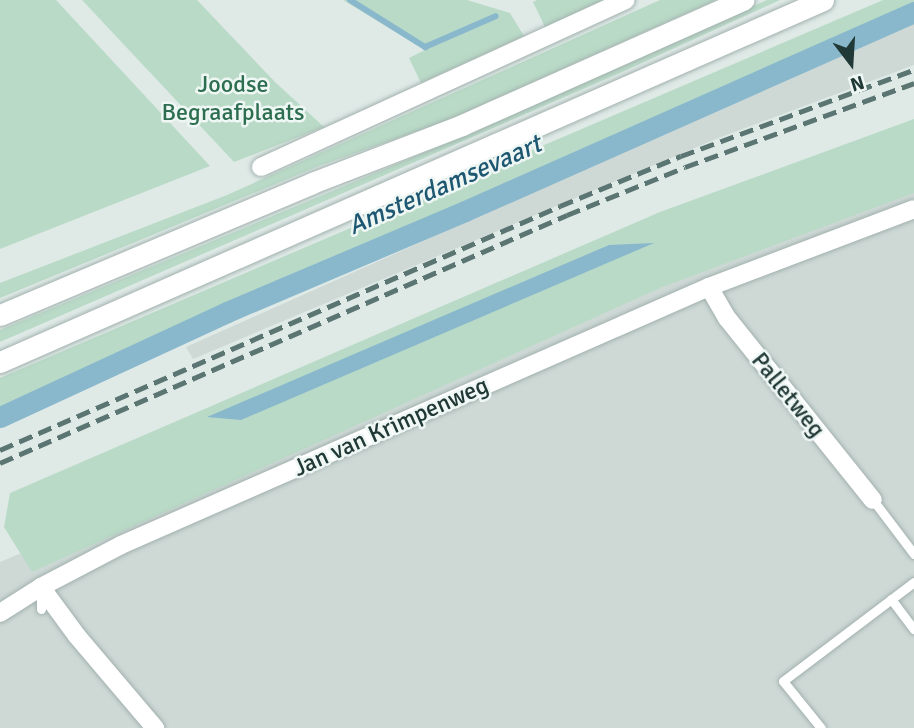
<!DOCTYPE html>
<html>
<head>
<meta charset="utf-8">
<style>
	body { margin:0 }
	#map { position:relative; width:914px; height:728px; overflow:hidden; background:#dfeae7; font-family:Signika,sans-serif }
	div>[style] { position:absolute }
	.built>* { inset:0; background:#ced9d6 }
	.green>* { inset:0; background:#b9dac7 }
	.water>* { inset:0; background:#89b8cd }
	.stream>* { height:6px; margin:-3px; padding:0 3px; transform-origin:3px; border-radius:3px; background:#89b8cd }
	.canal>* { height:21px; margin:-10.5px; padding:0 10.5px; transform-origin:10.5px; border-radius:10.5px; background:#89b8cd }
	.roads { filter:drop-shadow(0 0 2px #a2b1ae) drop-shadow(0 0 2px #a2b1ae) }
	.service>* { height:9px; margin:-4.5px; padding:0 4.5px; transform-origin:4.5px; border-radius:4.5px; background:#fff }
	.minor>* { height:18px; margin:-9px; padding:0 9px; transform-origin:9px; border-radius:9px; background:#fff }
	.secondary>* { height:21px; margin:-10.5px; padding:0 10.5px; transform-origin:10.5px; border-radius:10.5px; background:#fff }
	.rail>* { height:5px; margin-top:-2.5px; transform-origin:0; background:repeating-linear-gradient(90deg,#5b7572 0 14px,transparent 0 21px) }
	span { translate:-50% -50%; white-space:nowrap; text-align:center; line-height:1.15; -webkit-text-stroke:5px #eff7f4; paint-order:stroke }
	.park-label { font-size:24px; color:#2d6e50 }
	.street-label { font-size:24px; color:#213936 }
	.water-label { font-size:26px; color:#1e5772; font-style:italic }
	.north { position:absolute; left:816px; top:28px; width:70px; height:70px; -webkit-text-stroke:5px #eff7f4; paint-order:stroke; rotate:163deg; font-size:19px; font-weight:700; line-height:28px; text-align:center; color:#213936 }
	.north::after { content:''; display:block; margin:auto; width:24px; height:32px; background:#213936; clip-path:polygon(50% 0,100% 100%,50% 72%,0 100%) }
</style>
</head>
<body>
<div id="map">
	<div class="built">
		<div style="clip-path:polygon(914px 22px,914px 65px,716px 139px,193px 359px,186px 347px)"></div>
		<div style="clip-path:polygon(914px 177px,914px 728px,0 728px,0 562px)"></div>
	</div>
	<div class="green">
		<div style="clip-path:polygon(0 0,56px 0,210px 166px,0 249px)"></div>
		<div style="clip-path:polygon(82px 0,197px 0,275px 82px,324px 127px,234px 162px)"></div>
		<div style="clip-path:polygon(343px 0,467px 0,510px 13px,524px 36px,421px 83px,409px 58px,425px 50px)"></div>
		<div style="clip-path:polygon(537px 0,603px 0,545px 27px,533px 2px)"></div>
		<div style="clip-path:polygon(660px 0,716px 0,446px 121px,319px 166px,0 298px,0 283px,227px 195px)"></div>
		<div style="clip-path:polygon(767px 0,780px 0,620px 73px,0 342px,0 330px,471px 133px)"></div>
		<div style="clip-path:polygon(883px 0,914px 0,914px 10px,0 410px,0 378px)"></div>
		<div style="clip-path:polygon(914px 119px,914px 193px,660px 288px,32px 572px,4px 527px,10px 493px,660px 212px)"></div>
	</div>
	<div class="water">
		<div style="clip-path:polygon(654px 243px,241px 420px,207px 417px,609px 245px)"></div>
	</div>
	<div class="stream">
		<div style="left:350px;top:0;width:89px;rotate:32.1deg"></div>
		<div style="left:425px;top:47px;width:77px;rotate:-23.6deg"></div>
	</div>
	<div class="canal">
		<div style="left:0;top:417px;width:250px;rotate:-24.8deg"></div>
		<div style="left:227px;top:312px;width:259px;rotate:-23deg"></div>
		<div style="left:465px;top:211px;width:491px;rotate:-23.9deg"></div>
	</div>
	<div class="roads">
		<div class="service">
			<div style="left:873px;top:500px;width:68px;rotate:52.8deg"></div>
			<div style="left:41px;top:590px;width:19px;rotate:90deg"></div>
			<div style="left:891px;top:599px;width:38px;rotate:53deg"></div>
			<div style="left:821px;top:728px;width:60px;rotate:-129deg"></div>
			<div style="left:783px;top:681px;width:164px;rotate:-37.1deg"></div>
		</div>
		<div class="minor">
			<div style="left:261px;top:167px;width:401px;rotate:-24.6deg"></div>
			<div style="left:709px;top:287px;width:36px;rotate:60deg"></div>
			<div style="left:727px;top:318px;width:233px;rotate:51.3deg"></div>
			<div style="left:41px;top:587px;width:61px;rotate:53.7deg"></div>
			<div style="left:77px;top:636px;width:121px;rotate:49.7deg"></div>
			<div style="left:0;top:613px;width:49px;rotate:-32.4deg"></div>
			<div style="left:41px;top:587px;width:90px;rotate:-27.7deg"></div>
			<div style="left:121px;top:545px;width:642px;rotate:-23.69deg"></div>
			<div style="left:709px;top:287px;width:219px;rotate:-20.8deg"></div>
		</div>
		<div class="secondary">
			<div style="left:0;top:315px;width:339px;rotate:-22.9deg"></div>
			<div style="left:312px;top:183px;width:161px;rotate:-21.1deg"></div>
			<div style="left:462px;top:125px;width:308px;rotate:-24deg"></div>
			<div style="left:0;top:362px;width:899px;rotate:-23.74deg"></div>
		</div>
	</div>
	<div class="rail">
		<div style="left:0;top:450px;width:611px;rotate:-23.54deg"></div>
		<div style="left:560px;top:206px;width:131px;rotate:-22.5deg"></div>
		<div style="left:681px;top:156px;width:248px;rotate:-20.3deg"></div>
		<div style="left:0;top:463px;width:619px;rotate:-23.62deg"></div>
		<div style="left:567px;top:215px;width:127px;rotate:-22.1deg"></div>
		<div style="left:685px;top:167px;width:244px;rotate:-20.1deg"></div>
	</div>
	<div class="park-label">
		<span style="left:233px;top:99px">Joodse<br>Begraafplaats</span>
	</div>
	<div class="street-label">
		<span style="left:788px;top:395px;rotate:51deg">Palletweg</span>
		<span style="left:391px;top:427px;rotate:-24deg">Jan van Krimpenweg</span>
	</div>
	<div class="water-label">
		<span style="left:445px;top:186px;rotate:-24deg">Amsterdamsevaart</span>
	</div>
	<div class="north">N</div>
</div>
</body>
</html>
